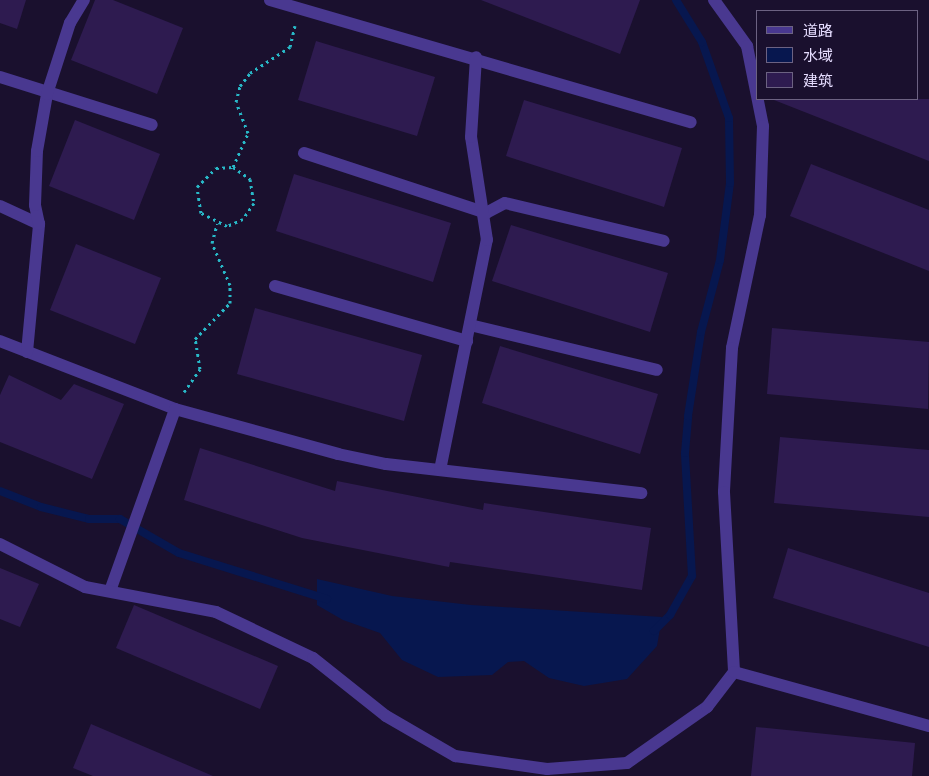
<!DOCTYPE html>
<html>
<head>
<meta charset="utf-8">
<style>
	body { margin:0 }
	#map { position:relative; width:929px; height:776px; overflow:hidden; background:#1a102e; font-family:Cabin,"Noto Sans SC",sans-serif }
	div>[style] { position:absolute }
	.water>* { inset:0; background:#07174f }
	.stream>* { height:8px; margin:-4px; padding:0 4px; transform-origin:4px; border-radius:4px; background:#07174f }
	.building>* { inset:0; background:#2e1b50 }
	.path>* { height:3px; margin-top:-1.5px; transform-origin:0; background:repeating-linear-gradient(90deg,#28b9c8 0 2.5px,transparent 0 6.5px) }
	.service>* { height:12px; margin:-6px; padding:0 6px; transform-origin:6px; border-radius:6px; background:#493890 }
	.minor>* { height:12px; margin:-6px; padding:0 6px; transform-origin:6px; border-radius:6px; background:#493890 }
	span { translate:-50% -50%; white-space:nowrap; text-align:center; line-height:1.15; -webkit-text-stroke:4.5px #1a102e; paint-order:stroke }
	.legend { position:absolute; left:756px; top:10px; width:162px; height:90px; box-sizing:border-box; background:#1a102e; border:1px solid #6c6282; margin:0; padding:6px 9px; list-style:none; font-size:15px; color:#e6ddff }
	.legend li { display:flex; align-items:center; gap:10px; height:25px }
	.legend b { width:25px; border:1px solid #6c6282 }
</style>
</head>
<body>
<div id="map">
	<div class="water">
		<div style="clip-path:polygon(317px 579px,392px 596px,471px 605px,662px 617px,657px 646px,627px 679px,584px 686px,549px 678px,524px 661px,508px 662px,492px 675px,438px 677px,402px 660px,380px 633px,343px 620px,317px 605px)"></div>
	</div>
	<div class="stream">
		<div style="left:0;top:491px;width:44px;rotate:21.3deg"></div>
		<div style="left:41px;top:507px;width:49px;rotate:14deg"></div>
		<div style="left:89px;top:519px;width:31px"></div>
		<div style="left:120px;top:519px;width:68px;rotate:30deg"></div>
		<div style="left:179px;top:553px;width:155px;rotate:17.3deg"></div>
		<div style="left:654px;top:631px;width:23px;rotate:-45deg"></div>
		<div style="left:670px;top:615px;width:45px;rotate:-60.6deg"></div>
		<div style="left:692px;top:576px;width:123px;rotate:-93.3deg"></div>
		<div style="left:685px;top:453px;width:37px;rotate:-85deg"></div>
		<div style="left:688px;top:416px;width:85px;rotate:-81.2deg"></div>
		<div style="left:701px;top:332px;width:74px;rotate:-75.2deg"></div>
		<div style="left:720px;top:260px;width:78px;rotate:-82.6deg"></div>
		<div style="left:730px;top:183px;width:65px;rotate:-90.9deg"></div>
		<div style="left:729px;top:118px;width:81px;rotate:-109.6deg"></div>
		<div style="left:702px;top:42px;width:49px;rotate:-121.8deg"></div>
	</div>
	<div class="building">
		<div style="clip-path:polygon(0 0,26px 0,17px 29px,0 23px)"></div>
		<div style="clip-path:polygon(95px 0,113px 0,183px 28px,157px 94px,71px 60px)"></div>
		<div style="clip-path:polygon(481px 0,640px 0,620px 54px)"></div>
		<div style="clip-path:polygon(316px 41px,435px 77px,417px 136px,298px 100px)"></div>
		<div style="clip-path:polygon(929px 99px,929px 161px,774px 100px,774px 99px)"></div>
		<div style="clip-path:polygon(524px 100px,682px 148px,664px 207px,506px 156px)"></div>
		<div style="clip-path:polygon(75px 120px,160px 154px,134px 220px,49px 186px)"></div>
		<div style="clip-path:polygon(811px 164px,929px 210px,929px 271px,790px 216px)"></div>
		<div style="clip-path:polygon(294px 174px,451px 223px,433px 282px,276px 231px)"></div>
		<div style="clip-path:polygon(511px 225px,668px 273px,650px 332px,492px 281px)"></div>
		<div style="clip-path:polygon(76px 244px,161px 278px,135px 344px,50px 310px)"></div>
		<div style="clip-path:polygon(255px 308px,422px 355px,404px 421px,237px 374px)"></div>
		<div style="clip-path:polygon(772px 328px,929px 342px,928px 409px,767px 394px)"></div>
		<div style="clip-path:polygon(500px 346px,658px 394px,640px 454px,482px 403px)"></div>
		<div style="clip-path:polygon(9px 375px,61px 400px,74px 384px,124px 404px,92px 479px,0 442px,0 395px)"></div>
		<div style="clip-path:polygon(780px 437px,929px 450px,929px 517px,774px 503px)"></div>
		<div style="clip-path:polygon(200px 448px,335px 491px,337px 481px,483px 510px,484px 503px,651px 528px,642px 590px,450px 562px,449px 567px,302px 538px,184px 500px)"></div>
		<div style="clip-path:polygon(788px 548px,929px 593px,929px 647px,773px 598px)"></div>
		<div style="clip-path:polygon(0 568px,39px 584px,20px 627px,0 619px)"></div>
		<div style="clip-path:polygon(134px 605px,278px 666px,260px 709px,116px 648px)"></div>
		<div style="clip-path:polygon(91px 724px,213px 776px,93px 776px,73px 768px)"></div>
		<div style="clip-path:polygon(756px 727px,915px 743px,912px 776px,751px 776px)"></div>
	</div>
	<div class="path">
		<div style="left:233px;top:167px;width:21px;rotate:35deg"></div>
		<div style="left:250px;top:179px;width:24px;rotate:81deg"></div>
		<div style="left:254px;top:203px;width:19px;rotate:125deg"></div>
		<div style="left:243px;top:219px;width:17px;rotate:156deg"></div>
		<div style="left:227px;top:226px;width:29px;rotate:-153deg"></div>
		<div style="left:201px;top:213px;width:26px;rotate:-99deg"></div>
		<div style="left:197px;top:187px;width:27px;rotate:-45deg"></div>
		<div style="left:216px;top:168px;width:17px;rotate:-3deg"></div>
		<div style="left:233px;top:167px;width:37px;rotate:-66deg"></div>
		<div style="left:248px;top:133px;width:33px;rotate:-111deg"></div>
		<div style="left:236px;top:102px;width:16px;rotate:-76deg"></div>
		<div style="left:240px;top:86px;width:16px;rotate:-52deg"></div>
		<div style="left:250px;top:73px;width:48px;rotate:-33deg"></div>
		<div style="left:290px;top:47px;width:22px;rotate:-77deg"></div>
		<div style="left:184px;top:392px;width:28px;rotate:-55deg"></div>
		<div style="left:200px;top:369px;width:30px;rotate:-99deg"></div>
		<div style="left:195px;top:339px;width:50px;rotate:-45.8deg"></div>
		<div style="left:230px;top:303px;width:18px;rotate:-90deg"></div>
		<div style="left:230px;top:285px;width:46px;rotate:-113.2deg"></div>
		<div style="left:212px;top:243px;width:20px;rotate:-75deg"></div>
	</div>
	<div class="service">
		<div style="left:270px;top:0;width:438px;rotate:16.2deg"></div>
		<div style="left:0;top:77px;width:159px;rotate:17.5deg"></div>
		<div style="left:304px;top:153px;width:192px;rotate:18.2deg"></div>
		<div style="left:486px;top:213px;width:21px;rotate:-28deg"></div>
		<div style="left:505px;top:203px;width:163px;rotate:13.4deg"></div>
		<div style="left:0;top:206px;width:43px;rotate:24.8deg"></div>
		<div style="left:275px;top:286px;width:200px;rotate:16deg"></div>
		<div style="left:470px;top:325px;width:192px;rotate:13.5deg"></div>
		<div style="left:0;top:341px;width:188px;rotate:21.2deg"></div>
		<div style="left:175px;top:409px;width:169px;rotate:15.4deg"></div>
		<div style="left:338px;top:454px;width:49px;rotate:11.8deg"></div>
		<div style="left:386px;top:464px;width:257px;rotate:6.5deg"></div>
		<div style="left:27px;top:352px;width:129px;rotate:-84.6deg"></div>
		<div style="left:39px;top:224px;width:19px;rotate:-102deg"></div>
		<div style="left:35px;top:205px;width:54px;rotate:-87.9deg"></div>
		<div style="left:37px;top:151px;width:58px;rotate:-80deg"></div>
		<div style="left:47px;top:94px;width:75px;rotate:-72.1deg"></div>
		<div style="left:70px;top:23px;width:27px;rotate:-59deg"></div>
		<div style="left:440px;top:470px;width:235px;rotate:-78.5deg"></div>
		<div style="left:487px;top:240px;width:104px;rotate:-98.8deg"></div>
		<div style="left:471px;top:137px;width:80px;rotate:-86.4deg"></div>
		<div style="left:110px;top:591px;width:193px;rotate:-70.3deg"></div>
	</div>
	<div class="minor">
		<div style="left:714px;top:0;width:57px;rotate:54.3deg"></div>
		<div style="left:747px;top:46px;width:82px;rotate:78.7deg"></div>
		<div style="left:763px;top:126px;width:89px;rotate:91.9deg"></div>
		<div style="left:760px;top:215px;width:136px;rotate:101.9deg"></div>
		<div style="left:732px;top:348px;width:144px;rotate:93.2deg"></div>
		<div style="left:724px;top:492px;width:180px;rotate:86.8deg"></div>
		<div style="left:0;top:544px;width:95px;rotate:26.8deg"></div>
		<div style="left:85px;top:587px;width:133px;rotate:10.8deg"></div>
		<div style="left:216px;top:612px;width:107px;rotate:25.4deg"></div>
		<div style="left:313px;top:658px;width:93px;rotate:38.5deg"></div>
		<div style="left:386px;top:716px;width:80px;rotate:30.1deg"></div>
		<div style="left:455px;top:756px;width:93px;rotate:8deg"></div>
		<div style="left:547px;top:769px;width:80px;rotate:-4.3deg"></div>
		<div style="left:627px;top:763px;width:98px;rotate:-35deg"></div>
		<div style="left:707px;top:707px;width:44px;rotate:-52.4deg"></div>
		<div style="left:734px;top:672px;width:202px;rotate:15.5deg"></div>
	</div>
	<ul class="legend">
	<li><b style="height:6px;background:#493890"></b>道路</li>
	<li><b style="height:14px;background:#07174f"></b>水域</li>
	<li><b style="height:14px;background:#2e1b50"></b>建筑</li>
	</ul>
</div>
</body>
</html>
